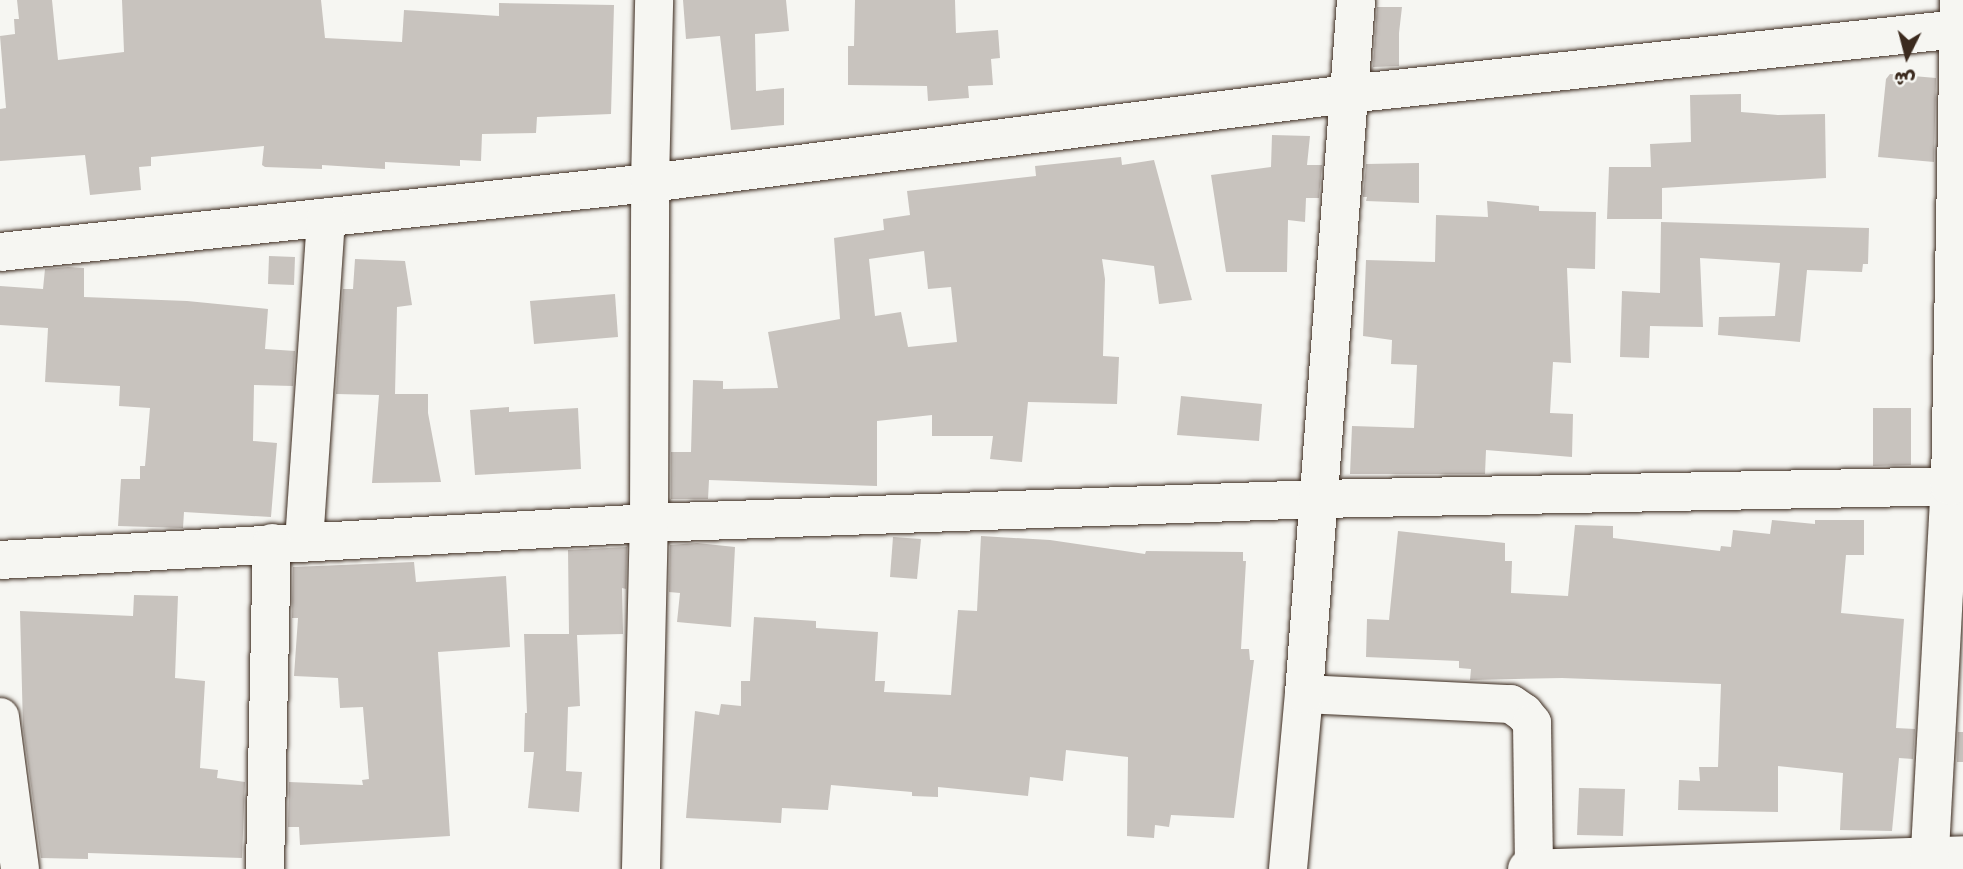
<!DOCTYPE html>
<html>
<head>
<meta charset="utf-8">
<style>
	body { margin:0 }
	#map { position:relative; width:1963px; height:869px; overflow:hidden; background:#f6f6f2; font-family:"Indie Flower","Playpen Sans Arabic",sans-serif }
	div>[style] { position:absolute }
	.building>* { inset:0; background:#c8c3be }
	.roads { filter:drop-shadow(0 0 2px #3b2a1e) drop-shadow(0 0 2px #3b2a1e) }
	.minor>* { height:38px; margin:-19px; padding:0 19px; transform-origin:19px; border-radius:19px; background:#f6f6f2 }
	span { translate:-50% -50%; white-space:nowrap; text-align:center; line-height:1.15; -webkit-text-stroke:7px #f6f6f2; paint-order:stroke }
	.north { position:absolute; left:1872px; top:21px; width:70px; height:70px; -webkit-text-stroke:5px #f6f6f2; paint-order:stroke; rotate:186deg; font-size:19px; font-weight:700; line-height:28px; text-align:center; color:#3b2a1e }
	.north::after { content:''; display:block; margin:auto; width:24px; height:32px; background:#3b2a1e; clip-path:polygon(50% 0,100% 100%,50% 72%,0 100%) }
</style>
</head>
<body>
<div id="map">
	<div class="building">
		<div style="clip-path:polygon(17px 0,52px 0,58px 60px,124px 52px,122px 0,321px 0,325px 38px,402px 42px,404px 10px,499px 16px,499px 3px,614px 5px,611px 114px,537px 117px,536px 133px,482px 134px,481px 161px,460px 160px,460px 166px,385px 162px,385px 169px,322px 165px,322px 169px,265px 167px,262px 165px,264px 146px,151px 157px,151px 166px,139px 167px,141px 190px,90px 195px,85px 155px,0 161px,0 109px,6px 108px,0 36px,15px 34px,14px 19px,19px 19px)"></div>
		<div style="clip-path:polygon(683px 0,786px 0,789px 31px,755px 34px,756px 91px,784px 88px,784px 125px,731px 130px,720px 36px,686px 39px)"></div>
		<div style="clip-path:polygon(855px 0,955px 0,956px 33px,998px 30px,1000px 58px,991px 59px,993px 85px,968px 86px,969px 98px,928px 101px,927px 86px,848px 85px,848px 46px,854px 46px)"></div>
		<div style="clip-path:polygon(1377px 7px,1402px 7px,1399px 33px,1399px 66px,1373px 67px)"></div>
		<div style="clip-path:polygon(1890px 74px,1936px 78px,1934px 162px,1878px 157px,1886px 79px)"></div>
		<div style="clip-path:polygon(1741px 94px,1741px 112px,1778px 115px,1825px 114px,1826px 178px,1662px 188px,1662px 219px,1607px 219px,1609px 167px,1651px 167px,1650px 144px,1691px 142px,1690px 95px)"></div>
		<div style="clip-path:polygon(1272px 135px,1310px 136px,1307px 165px,1322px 165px,1319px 198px,1306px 198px,1305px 222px,1288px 220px,1287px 272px,1226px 272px,1211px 175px,1271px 167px)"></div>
		<div style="clip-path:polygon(evenodd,1121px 157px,1122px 165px,1154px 160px,1192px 300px,1159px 304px,1154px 266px,1102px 259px,1105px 279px,1103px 356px,1119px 357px,1117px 404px,1028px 402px,1022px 462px,990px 459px,993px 436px,932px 436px,932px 415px,877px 421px,877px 486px,709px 480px,708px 499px,671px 499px,671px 452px,691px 452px,693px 380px,723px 381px,723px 389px,778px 388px,768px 332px,840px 319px,834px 238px,884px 230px,883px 219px,910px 215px,907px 191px,1036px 176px,1035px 166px,1121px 157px,924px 251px,928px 289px,951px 287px,957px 342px,908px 347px,901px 312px,875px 316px,869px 259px,924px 251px)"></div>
		<div style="clip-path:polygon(1419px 163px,1419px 203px,1366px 201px,1367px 197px,1363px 197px,1366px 164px)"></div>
		<div style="clip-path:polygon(1487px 201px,1539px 206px,1539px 211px,1596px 212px,1595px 269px,1567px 268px,1571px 363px,1553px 362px,1550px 413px,1573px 414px,1572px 457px,1486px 450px,1485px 474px,1350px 474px,1352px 426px,1414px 428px,1417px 365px,1391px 364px,1392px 340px,1363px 336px,1366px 260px,1435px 262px,1436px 215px,1488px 217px)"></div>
		<div style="clip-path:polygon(1661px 222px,1869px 228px,1868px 264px,1863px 264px,1862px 272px,1807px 270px,1800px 342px,1718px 335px,1719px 317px,1775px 316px,1780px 263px,1700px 258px,1703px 327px,1650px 326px,1649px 358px,1620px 357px,1622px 291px,1660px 293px)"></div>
		<div style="clip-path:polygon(269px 256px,295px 257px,294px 285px,268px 284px)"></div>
		<div style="clip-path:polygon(355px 259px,405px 261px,412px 305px,397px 307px,395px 394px,428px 394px,428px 413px,441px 482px,372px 483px,379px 395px,336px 394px,343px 289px,353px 289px)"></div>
		<div style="clip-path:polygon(68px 267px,84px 268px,84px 297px,187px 301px,268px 309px,265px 349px,295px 351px,293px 386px,254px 385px,253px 441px,277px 443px,271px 517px,184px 512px,183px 528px,118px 526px,121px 479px,140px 479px,140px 466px,145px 466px,150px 408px,119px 406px,120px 386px,45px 382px,48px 328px,0 325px,0 286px,43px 289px,45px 269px)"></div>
		<div style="clip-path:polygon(615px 294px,618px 337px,534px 344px,530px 301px)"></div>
		<div style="clip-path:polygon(1181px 396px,1262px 404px,1259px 441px,1177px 435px)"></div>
		<div style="clip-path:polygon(509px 407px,509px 412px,578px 408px,581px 469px,475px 475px,470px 410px)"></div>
		<div style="clip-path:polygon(1873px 408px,1911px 408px,1911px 465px,1873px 466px)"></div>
		<div style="clip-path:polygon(1772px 520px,1815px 524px,1815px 520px,1864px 520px,1864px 555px,1846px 555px,1841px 613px,1904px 619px,1896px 728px,1915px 729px,1913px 759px,1899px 758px,1892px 831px,1840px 830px,1843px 773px,1778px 766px,1778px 812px,1678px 810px,1679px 780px,1700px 781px,1699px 767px,1718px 767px,1721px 684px,1562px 678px,1470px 680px,1471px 669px,1459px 668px,1459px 661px,1366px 657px,1367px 619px,1389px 620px,1398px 531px,1505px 543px,1505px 561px,1512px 561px,1511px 593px,1568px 596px,1575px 525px,1613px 526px,1613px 538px,1720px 551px,1721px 546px,1731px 547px,1733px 530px,1770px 534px)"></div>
		<div style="clip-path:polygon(981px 536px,1050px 540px,1145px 554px,1146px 551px,1243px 552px,1243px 561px,1246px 561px,1241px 649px,1249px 649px,1250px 660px,1254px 660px,1234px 818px,1171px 815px,1169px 827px,1155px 825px,1154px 838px,1127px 836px,1128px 757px,1066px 750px,1063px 781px,1030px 777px,1028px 796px,938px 787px,938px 797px,912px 796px,912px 792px,831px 785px,828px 810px,782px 808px,781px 823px,686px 818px,695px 711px,719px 715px,721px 704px,741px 706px,741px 681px,750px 681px,754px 617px,816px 621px,816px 628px,878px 632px,875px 681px,885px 681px,884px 692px,951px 695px,958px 610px,977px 611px)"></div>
		<div style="clip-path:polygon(893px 537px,921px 539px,917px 579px,890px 577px)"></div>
		<div style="clip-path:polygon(697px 543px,735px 547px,731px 627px,677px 622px,680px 593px,669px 592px,670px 545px)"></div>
		<div style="clip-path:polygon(627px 547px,626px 589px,622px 588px,623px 634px,577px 635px,580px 706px,568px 707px,566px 771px,582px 772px,579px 812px,528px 808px,534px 752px,524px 752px,525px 713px,527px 713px,524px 634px,569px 634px,568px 550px)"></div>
		<div style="clip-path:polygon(414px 562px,416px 582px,506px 576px,510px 647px,438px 652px,450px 836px,300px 845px,299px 827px,288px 827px,289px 782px,363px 785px,362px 780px,369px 779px,363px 707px,340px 708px,338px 678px,294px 676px,298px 618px,292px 618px,293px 567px)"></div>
		<div style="clip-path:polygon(134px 595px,178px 596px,175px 678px,205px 681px,200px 768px,218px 770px,217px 778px,245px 782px,242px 858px,88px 853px,88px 859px,41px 858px,23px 728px,20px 611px,133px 616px)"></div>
		<div style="clip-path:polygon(1958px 732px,1963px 732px,1963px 762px,1957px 762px)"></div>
		<div style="clip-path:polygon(1579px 788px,1625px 789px,1623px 836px,1577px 835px)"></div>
	</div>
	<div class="roads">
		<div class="minor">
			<div style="left:0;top:252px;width:654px;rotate:-6.06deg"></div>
			<div style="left:650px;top:183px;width:704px;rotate:-7.27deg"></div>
			<div style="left:1348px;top:94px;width:613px;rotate:-6.08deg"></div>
			<div style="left:304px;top:542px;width:325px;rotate:-86.1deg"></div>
			<div style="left:0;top:560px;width:650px;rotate:-3.26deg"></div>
			<div style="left:649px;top:523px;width:669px;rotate:-2.05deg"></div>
			<div style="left:1318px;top:499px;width:645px;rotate:-1.15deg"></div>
			<div style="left:1304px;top:694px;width:207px;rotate:2.8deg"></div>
			<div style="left:1511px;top:704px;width:16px;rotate:35deg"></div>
			<div style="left:1524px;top:713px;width:13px;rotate:51deg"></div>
			<div style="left:1532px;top:723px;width:146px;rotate:89.2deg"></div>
			<div style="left:0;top:717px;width:153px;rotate:82.5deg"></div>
			<div style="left:265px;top:869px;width:326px;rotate:-88.8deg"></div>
			<div style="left:641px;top:869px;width:346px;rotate:-88.7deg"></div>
			<div style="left:649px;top:523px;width:340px;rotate:-89.8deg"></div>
			<div style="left:650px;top:183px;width:183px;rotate:-88.7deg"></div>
			<div style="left:1288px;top:869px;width:176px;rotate:-84.8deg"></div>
			<div style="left:1304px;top:694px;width:696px;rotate:-85.71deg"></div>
			<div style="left:1527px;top:869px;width:436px;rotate:-1.8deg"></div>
			<div style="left:1929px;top:869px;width:384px;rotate:-86.9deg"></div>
			<div style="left:1950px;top:486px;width:486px;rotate:-88.9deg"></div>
		</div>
	</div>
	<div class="north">ش</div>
</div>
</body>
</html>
